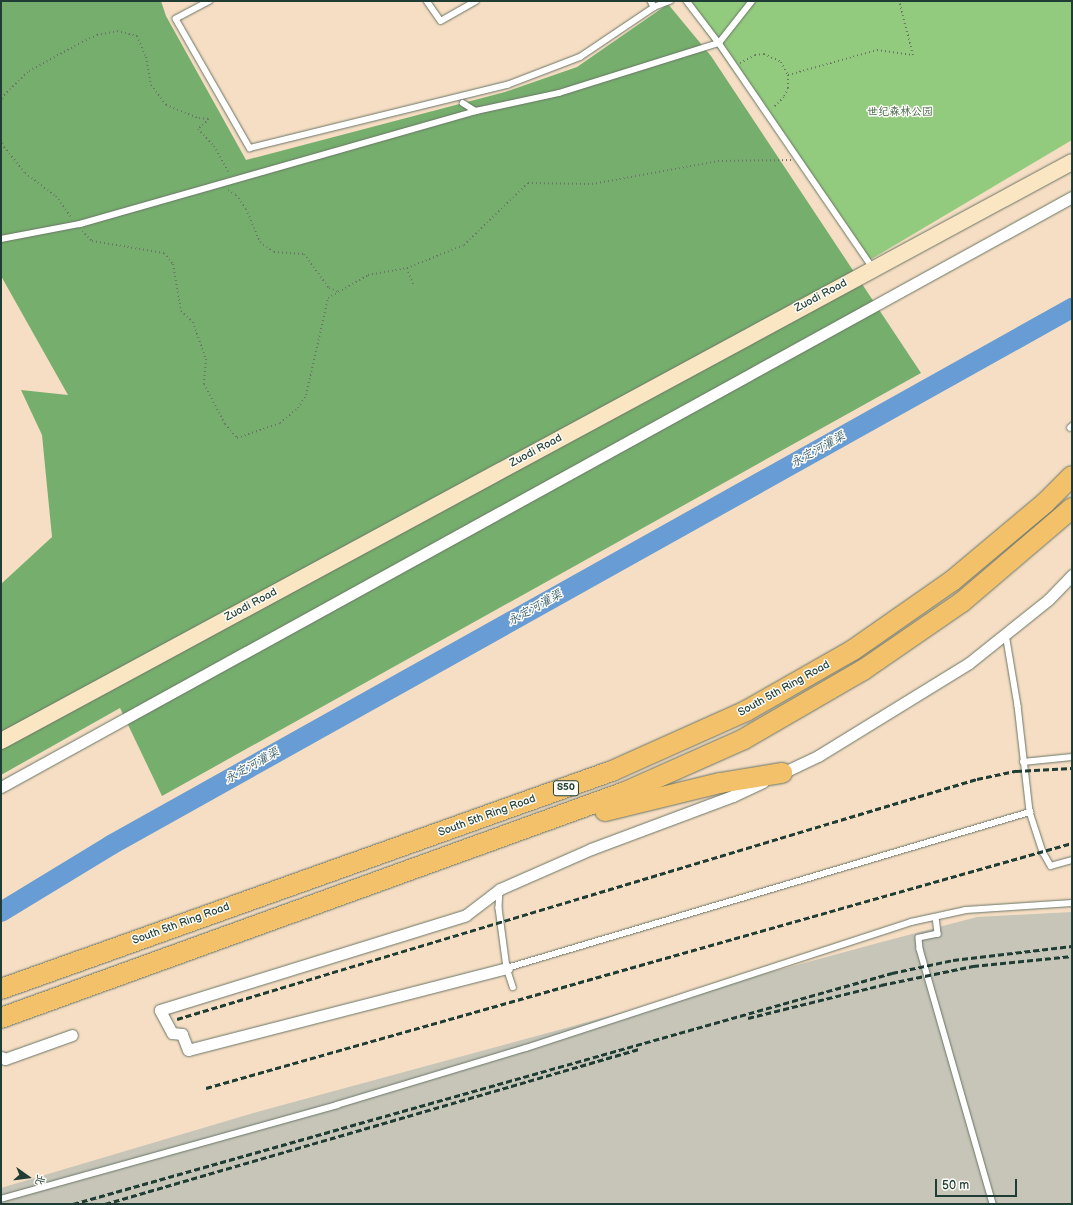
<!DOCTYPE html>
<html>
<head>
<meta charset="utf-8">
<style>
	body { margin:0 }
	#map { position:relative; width:1073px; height:1205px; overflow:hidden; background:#f5dec3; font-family:"Balsamiq Sans","LXGW WenKai TC",sans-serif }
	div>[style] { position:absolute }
	.industrial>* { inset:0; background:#c6c5b8 }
	.green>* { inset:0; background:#93cb7e }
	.forest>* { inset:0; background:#76af6d }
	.river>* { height:20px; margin:-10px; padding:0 10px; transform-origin:10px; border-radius:10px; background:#679dd4 }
	.path>* { height:2px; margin-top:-1px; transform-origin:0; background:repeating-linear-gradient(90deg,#6a7566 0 1px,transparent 0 4px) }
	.roads { filter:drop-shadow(0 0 1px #6a7566) drop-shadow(0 0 1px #6a7566) }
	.service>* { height:5.5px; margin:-2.75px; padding:0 2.75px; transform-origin:2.75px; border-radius:2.75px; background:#fff }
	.minor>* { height:11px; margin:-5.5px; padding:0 5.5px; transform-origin:5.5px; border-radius:5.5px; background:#fff }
	.secondary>* { height:16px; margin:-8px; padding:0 8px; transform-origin:8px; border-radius:8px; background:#fbe6c4 }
	.motorway>* { height:20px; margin:-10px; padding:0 10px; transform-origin:10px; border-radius:10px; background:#f4c16b }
	.rail>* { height:3px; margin-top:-1.5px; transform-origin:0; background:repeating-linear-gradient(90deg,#1f3d34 0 6px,transparent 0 9px) }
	span { translate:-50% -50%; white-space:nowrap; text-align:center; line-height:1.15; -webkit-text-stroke:3px #fdfcf7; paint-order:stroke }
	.shield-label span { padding:1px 3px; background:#fdfcf7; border:1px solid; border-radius:3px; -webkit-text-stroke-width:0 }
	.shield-label { font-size:10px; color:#1f3d34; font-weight:700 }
	.park-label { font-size:11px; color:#3c6046 }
	.street-label { font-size:11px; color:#1f3d34 }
	.water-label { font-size:12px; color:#385f6c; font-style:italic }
	.frame { position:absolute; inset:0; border:2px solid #1f3d34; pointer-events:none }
	.north { position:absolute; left:8px; top:1157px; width:40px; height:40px; -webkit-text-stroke:3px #fdfcf7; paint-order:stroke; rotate:104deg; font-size:11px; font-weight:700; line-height:16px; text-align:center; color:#1f3d34 }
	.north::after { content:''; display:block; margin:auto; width:14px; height:18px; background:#1f3d34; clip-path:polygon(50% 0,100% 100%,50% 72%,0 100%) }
	.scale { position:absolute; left:935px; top:1179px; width:82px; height:18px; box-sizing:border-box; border:2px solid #1f3d34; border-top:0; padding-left:5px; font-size:12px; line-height:14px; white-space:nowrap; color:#1f3d34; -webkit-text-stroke:3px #fdfcf7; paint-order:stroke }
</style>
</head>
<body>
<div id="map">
	<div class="industrial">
		<div style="clip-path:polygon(1072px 912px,1072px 1204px,1px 1204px,1px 1188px,257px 1112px,878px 943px,977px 917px)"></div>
	</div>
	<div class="green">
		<div style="clip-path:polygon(684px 1px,1072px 1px,1072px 140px,868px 261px)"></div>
	</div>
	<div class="forest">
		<div style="clip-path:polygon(1px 1px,161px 1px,166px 16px,246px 160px,505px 92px,577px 67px,668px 4px,711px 56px,921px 373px,162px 796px,120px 708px,1px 775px,1px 584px,52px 537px,42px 435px,21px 390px,68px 395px,1px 276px)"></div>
	</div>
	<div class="river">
		<div style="left:1px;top:912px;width:129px;rotate:-31.3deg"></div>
		<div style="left:111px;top:845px;width:1101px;rotate:-29.2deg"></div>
	</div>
	<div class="path">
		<div style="left:740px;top:63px;width:17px;rotate:-28deg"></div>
		<div style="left:755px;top:55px;width:9px;rotate:-6deg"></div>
		<div style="left:764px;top:54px;width:19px;rotate:25deg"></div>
		<div style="left:781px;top:62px;width:15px;rotate:62deg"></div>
		<div style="left:788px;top:75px;width:13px;rotate:90deg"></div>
		<div style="left:788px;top:88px;width:10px;rotate:114deg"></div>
		<div style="left:784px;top:97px;width:16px;rotate:135deg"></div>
		<div style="left:788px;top:75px;width:92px;rotate:-15.7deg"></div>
		<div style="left:877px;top:50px;width:36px;rotate:8deg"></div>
		<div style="left:913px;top:55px;width:56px;rotate:-104.5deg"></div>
		<div style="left:1px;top:103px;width:9px;rotate:-69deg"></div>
		<div style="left:4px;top:95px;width:35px;rotate:-44deg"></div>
		<div style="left:29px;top:71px;width:60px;rotate:-28.7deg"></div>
		<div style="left:82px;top:42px;width:17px;rotate:-25deg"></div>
		<div style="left:97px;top:35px;width:20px;rotate:-11deg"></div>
		<div style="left:117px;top:31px;width:21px;rotate:14deg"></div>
		<div style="left:137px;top:36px;width:23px;rotate:67deg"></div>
		<div style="left:146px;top:57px;width:28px;rotate:80deg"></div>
		<div style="left:151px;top:85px;width:25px;rotate:53deg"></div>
		<div style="left:166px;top:105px;width:35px;rotate:22deg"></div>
		<div style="left:199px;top:118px;width:10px;rotate:6deg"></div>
		<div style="left:209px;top:119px;width:15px;rotate:138deg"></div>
		<div style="left:198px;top:129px;width:23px;rotate:47deg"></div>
		<div style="left:214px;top:146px;width:31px;rotate:61deg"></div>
		<div style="left:1px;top:139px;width:9px;rotate:69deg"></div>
		<div style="left:4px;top:147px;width:33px;rotate:51deg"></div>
		<div style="left:25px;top:173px;width:39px;rotate:37deg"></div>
		<div style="left:56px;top:196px;width:28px;rotate:55deg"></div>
		<div style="left:228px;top:190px;width:9px;rotate:32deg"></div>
		<div style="left:236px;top:195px;width:17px;rotate:54deg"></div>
		<div style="left:246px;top:209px;width:36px;rotate:67deg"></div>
		<div style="left:260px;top:242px;width:17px;rotate:36deg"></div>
		<div style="left:274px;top:252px;width:30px;rotate:4deg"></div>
		<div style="left:304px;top:254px;width:42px;rotate:53.7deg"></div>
		<div style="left:329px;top:288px;width:11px;rotate:22deg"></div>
		<div style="left:82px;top:231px;width:14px;rotate:45deg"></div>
		<div style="left:92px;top:241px;width:73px;rotate:9.5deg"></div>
		<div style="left:164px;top:253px;width:14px;rotate:51deg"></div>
		<div style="left:173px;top:264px;width:48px;rotate:80.3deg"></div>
		<div style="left:181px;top:311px;width:16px;rotate:43deg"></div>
		<div style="left:193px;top:322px;width:39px;rotate:71deg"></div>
		<div style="left:206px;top:359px;width:25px;rotate:95deg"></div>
		<div style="left:204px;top:384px;width:45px;rotate:62.3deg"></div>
		<div style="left:225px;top:424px;width:18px;rotate:49deg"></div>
		<div style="left:237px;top:438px;width:46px;rotate:-19.2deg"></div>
		<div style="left:280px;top:423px;width:23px;rotate:-40deg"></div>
		<div style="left:298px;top:408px;width:15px;rotate:-58deg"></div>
		<div style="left:306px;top:395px;width:99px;rotate:-77.2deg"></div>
		<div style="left:328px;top:298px;width:46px;rotate:-29.9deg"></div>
		<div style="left:368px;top:275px;width:40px;rotate:-10deg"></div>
		<div style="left:413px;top:284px;width:17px;rotate:-111deg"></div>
		<div style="left:407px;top:268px;width:61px;rotate:-22deg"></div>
		<div style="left:464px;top:245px;width:89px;rotate:-44.1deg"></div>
		<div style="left:528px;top:183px;width:64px;rotate:0.9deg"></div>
		<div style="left:592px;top:184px;width:128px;rotate:-10.3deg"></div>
		<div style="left:718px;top:161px;width:73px;rotate:-0.8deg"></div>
	</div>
	<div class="roads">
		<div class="service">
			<div style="left:210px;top:1px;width:38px;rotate:152deg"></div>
			<div style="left:176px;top:19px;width:149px;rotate:60.2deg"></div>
			<div style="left:250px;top:148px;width:265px;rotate:-13.8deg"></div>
			<div style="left:507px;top:85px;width:78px;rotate:-21deg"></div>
			<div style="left:580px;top:57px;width:89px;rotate:-34deg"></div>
			<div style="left:427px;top:1px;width:24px;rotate:55deg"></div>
			<div style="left:441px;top:21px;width:40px;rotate:-29.7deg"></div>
			<div style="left:651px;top:1px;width:7px;rotate:63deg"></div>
			<div style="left:654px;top:7px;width:17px;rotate:-21deg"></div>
			<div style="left:687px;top:1px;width:53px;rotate:52.7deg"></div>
			<div style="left:719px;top:43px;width:273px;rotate:55.6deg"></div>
			<div style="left:463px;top:103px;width:15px;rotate:32deg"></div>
			<div style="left:476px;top:111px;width:85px;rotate:-12.2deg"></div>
			<div style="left:559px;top:93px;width:168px;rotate:-17.4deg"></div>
			<div style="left:719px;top:43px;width:53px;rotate:-51.8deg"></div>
			<div style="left:1px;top:239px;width:80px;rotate:-10.8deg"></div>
			<div style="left:80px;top:224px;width:412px;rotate:-15.9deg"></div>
			<div style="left:1070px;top:428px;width:3px;rotate:-45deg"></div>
			<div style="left:1006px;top:634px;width:73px;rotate:80.5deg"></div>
			<div style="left:1018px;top:706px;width:107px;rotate:83.5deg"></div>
			<div style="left:1030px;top:812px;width:42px;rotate:72deg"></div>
			<div style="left:1043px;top:852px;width:16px;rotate:60deg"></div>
			<div style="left:1051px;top:866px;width:22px;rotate:-16deg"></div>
			<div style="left:1023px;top:762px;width:49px;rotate:-5.8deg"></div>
			<div style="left:500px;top:889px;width:19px;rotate:93deg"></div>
			<div style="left:499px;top:908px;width:61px;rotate:82.4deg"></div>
			<div style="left:507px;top:968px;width:20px;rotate:72deg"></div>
			<div style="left:936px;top:917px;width:17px;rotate:83deg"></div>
			<div style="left:938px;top:934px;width:19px;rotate:168deg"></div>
			<div style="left:919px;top:938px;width:11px;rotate:85deg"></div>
			<div style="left:920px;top:949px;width:265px;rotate:74deg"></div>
			<div style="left:507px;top:968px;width:546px;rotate:-16.61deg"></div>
			<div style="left:1px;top:1199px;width:349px;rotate:-15.6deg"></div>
			<div style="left:337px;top:1105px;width:197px;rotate:-16.8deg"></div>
			<div style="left:526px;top:1048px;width:405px;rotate:-18.1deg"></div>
			<div style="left:911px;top:922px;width:56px;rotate:-12.3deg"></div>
			<div style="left:966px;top:910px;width:106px;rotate:-3.8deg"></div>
		</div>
		<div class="minor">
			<div style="left:778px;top:775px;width:44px;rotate:-25.4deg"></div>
			<div style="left:818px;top:756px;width:177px;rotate:-31.6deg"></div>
			<div style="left:969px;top:663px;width:101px;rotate:-38.6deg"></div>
			<div style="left:1048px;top:600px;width:35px;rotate:-46deg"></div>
			<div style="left:1px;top:787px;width:1223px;rotate:-28.85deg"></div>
			<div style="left:507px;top:968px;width:329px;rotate:165.6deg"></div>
			<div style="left:188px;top:1050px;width:17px;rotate:-111deg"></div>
			<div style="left:182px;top:1034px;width:10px;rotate:-174deg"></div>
			<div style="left:172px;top:1033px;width:26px;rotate:-118deg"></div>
			<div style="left:160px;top:1010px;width:320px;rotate:-17.2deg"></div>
			<div style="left:466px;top:915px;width:43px;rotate:-37.4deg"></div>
			<div style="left:500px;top:889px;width:99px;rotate:-23.7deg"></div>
			<div style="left:591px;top:849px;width:152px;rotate:-20.5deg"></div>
			<div style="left:733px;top:796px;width:33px;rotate:-25deg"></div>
			<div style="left:1px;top:1057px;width:4px;rotate:27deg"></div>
			<div style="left:5px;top:1059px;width:71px;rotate:-19.7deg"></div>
		</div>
		<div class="secondary">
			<div style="left:1px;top:741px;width:1217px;rotate:-28.4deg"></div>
		</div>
		<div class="motorway">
			<div style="left:605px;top:811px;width:118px;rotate:-13.7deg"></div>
			<div style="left:720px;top:783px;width:63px;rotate:-9.2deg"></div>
			<div style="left:1px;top:989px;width:649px;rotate:-19.64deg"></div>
			<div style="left:612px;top:771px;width:147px;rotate:-24.1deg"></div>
			<div style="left:746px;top:711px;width:123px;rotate:-29.7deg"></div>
			<div style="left:853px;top:650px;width:121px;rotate:-34.9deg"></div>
			<div style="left:952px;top:581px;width:121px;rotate:-40deg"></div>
			<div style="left:1045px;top:503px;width:38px;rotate:-45deg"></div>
			<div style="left:1px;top:1018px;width:664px;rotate:-19.91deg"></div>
			<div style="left:625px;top:792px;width:130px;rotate:-24deg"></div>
			<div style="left:744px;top:739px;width:138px;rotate:-30.1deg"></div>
			<div style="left:863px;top:670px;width:120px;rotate:-34.5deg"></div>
			<div style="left:962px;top:602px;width:145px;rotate:-40.5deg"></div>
		</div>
	</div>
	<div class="rail">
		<div style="left:748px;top:1018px;width:137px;rotate:-13.9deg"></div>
		<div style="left:881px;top:985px;width:94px;rotate:-11.7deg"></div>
		<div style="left:973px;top:966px;width:100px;rotate:-5.8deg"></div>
		<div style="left:177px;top:1019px;width:835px;rotate:-16.7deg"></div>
		<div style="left:977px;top:779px;width:40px;rotate:-12deg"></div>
		<div style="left:1016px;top:771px;width:56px;rotate:-3.1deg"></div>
		<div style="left:206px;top:1088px;width:900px;rotate:-15.8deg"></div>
		<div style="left:73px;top:1204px;width:851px;rotate:-15.75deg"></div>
		<div style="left:892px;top:973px;width:62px;rotate:-12deg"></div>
		<div style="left:953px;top:960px;width:120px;rotate:-6.7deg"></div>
		<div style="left:105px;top:1204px;width:556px;rotate:-16.19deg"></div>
	</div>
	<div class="shield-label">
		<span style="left:566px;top:788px">S50</span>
	</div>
	<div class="park-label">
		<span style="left:900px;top:112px">世纪森林公园</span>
	</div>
	<div class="street-label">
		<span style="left:821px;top:296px;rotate:-28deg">Zuodi Road</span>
		<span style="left:536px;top:451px;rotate:-28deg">Zuodi Road</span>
		<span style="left:251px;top:605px;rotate:-28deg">Zuodi Road</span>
		<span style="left:784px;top:689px;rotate:-29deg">South 5th Ring Road</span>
		<span style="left:487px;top:816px;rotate:-20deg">South 5th Ring Road</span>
		<span style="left:181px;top:924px;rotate:-20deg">South 5th Ring Road</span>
	</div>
	<div class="water-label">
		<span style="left:818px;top:450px;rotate:-29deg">永定河灌渠</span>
		<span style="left:535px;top:608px;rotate:-29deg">永定河灌渠</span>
		<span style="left:252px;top:766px;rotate:-29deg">永定河灌渠</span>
	</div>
	<div class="frame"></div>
	<div class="north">北</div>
	<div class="scale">50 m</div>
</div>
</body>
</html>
